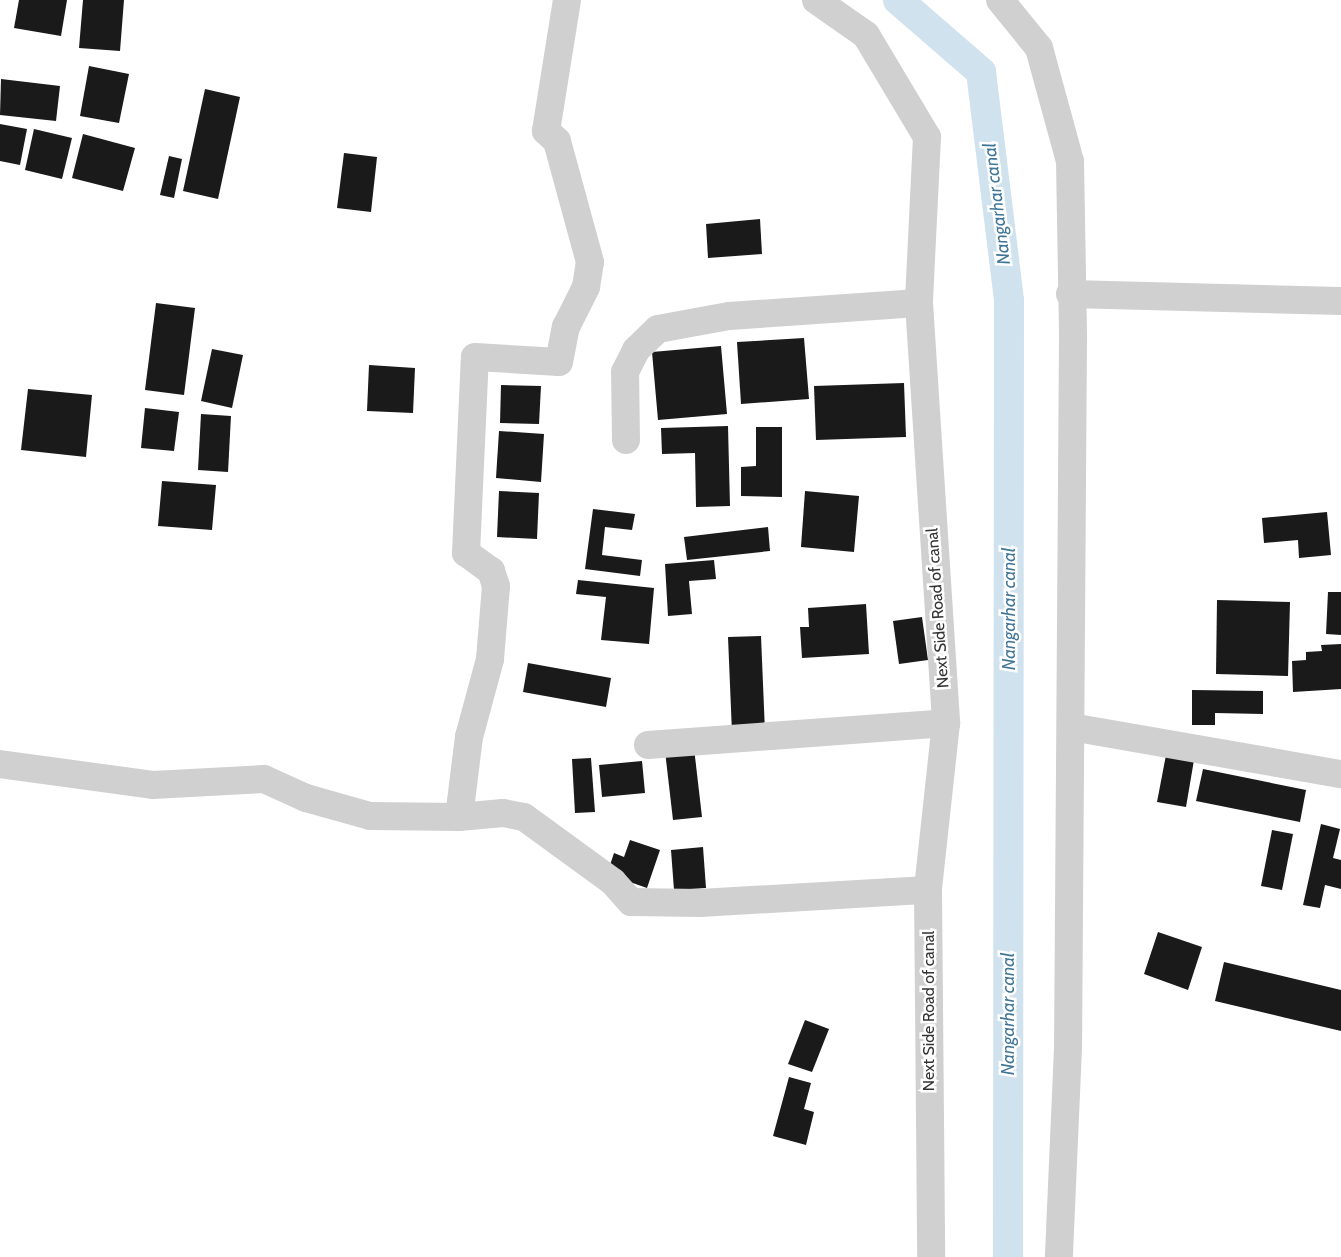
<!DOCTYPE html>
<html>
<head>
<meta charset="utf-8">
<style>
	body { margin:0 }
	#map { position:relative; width:1341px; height:1257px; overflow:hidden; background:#fff; font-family:Cabin,sans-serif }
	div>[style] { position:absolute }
	.canal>* { height:30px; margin:-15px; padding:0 15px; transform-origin:15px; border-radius:15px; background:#cfe2ee }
	.building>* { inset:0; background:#1a1a1a }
	.minor>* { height:28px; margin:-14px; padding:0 14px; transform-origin:14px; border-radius:14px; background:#d0d0d0 }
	span { translate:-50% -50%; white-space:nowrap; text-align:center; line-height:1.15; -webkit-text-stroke:5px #fff; paint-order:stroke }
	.street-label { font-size:16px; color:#333 }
	.water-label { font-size:18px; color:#3f7597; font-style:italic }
</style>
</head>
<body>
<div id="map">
	<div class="canal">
		<div style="left:898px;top:0;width:110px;rotate:40.9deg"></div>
		<div style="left:981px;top:72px;width:231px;rotate:83deg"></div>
		<div style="left:1009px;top:301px;width:956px;rotate:90.06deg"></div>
	</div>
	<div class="building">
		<div style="clip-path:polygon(19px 0,67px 0,61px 36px,14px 28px)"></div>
		<div style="clip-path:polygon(83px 0,124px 0,120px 51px,79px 48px)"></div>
		<div style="clip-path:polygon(89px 66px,129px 74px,119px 123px,80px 116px)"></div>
		<div style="clip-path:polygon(1px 79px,60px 86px,56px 121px,0 115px)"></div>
		<div style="clip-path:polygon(205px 89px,240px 97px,218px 199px,183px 191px)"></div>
		<div style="clip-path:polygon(0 124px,27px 129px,20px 165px,0 161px)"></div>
		<div style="clip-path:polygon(34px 129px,72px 138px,62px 179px,25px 170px)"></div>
		<div style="clip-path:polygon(83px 134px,135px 148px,123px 191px,72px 178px)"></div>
		<div style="clip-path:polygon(344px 153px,377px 157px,371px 212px,337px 208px)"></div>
		<div style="clip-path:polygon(169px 156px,182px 159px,174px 198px,160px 195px)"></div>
		<div style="clip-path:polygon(760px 219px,762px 254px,708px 258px,706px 224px)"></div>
		<div style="clip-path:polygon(156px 303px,195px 308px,184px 395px,145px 390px)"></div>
		<div style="clip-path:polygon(804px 338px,809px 399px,741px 404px,737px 342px)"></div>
		<div style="clip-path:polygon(721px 346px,727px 414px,658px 420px,652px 352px)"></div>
		<div style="clip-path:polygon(212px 349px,243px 355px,232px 408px,201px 401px)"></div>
		<div style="clip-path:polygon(369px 365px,415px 368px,413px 413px,367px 411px)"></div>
		<div style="clip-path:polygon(904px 383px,906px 437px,816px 440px,814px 386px)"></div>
		<div style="clip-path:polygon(501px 385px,541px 386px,539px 424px,500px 423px)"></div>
		<div style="clip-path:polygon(28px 389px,92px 395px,86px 457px,21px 450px)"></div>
		<div style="clip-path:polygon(145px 408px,179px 412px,174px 451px,141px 448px)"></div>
		<div style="clip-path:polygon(201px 414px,231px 416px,228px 472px,198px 470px)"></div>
		<div style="clip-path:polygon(728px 426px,730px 506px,696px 507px,695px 453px,662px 454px,661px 428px)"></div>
		<div style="clip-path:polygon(756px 427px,782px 427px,782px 497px,741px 496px,741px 467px,756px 466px)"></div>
		<div style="clip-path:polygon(499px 431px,544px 434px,541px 482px,496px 478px)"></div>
		<div style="clip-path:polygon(162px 481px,216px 485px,212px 530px,158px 526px)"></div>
		<div style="clip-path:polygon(499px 491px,539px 493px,537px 539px,497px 537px)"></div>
		<div style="clip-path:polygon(805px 491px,859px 496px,854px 552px,801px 547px)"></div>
		<div style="clip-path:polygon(593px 509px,635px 514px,632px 530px,605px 527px,602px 555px,642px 560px,640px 576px,585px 569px)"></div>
		<div style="clip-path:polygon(1327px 512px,1331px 555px,1299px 558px,1298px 540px,1264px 543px,1262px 518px)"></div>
		<div style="clip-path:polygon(768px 527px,770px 551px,687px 560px,684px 537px)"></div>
		<div style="clip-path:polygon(714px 560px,716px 579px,689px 581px,692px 614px,668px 616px,665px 564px)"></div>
		<div style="clip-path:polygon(578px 580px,654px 588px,649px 644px,601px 640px,606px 597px,576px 594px)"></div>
		<div style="clip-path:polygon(1328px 592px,1341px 592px,1341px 635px,1326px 634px)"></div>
		<div style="clip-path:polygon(1217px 600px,1290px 602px,1288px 676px,1216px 674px)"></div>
		<div style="clip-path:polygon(866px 604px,869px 654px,802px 658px,800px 627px,809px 627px,808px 608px)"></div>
		<div style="clip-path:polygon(922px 617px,928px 660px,899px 664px,893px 621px)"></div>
		<div style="clip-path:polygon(761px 636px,765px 732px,732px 733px,728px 637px)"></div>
		<div style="clip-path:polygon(1341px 644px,1341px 689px,1293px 692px,1292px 661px,1306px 660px,1306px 652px,1322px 651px,1321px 645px)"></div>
		<div style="clip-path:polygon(528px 663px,611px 678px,606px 707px,523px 692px)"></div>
		<div style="clip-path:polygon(1192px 690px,1263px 691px,1263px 714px,1215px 713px,1215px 725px,1192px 725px)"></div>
		<div style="clip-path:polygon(694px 748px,702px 817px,673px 820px,665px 751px)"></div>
		<div style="clip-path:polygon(1166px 755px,1194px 760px,1186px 807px,1157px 802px)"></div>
		<div style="clip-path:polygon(591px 758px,595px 812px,575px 813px,572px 759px)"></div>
		<div style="clip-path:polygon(642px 761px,645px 793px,602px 797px,599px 765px)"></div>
		<div style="clip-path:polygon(1203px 769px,1306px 790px,1300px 822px,1196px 801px)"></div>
		<div style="clip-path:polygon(1321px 824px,1340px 829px,1333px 858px,1341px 860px,1341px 889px,1325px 885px,1320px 908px,1303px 905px)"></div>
		<div style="clip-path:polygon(1272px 830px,1293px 834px,1282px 890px,1261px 886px)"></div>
		<div style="clip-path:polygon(630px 840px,660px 850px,647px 888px,607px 874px,614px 853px,624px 857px)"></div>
		<div style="clip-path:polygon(703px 847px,706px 888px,674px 890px,671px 850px)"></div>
		<div style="clip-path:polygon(1158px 932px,1202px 947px,1188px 990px,1144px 974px)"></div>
		<div style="clip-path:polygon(1224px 962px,1341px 990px,1341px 1031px,1215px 1001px)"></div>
		<div style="clip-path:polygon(805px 1020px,829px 1029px,812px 1072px,788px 1064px)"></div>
		<div style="clip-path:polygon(789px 1077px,811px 1083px,804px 1109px,814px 1112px,806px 1145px,773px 1136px)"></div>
	</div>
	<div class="minor">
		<div style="left:816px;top:0;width:61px;rotate:35deg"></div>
		<div style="left:866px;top:35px;width:119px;rotate:59.1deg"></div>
		<div style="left:927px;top:137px;width:166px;rotate:92.8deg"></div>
		<div style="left:919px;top:303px;width:421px;rotate:86.3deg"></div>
		<div style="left:946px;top:723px;width:168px;rotate:96.2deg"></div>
		<div style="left:928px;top:890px;width:367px;rotate:89.5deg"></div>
		<div style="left:1000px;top:0;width:62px;rotate:50.9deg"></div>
		<div style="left:1039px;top:48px;width:117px;rotate:74.7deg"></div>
		<div style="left:1070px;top:161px;width:177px;rotate:89deg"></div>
		<div style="left:1073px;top:338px;width:710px;rotate:90.4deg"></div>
		<div style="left:1068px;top:1048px;width:209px;rotate:92.5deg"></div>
		<div style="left:1070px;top:294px;width:271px;rotate:1.5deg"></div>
		<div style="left:626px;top:440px;width:68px;rotate:-90.8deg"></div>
		<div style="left:625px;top:372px;width:25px;rotate:-63deg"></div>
		<div style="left:636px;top:350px;width:30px;rotate:-44deg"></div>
		<div style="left:658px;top:329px;width:72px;rotate:-10.4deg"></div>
		<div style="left:729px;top:316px;width:190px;rotate:-3.9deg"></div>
		<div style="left:1071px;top:727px;width:274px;rotate:9.9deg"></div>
		<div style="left:648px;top:745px;width:299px;rotate:-4.2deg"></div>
		<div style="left:0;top:764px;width:154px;rotate:7.8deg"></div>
		<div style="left:153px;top:785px;width:111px;rotate:-3.1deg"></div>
		<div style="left:264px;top:779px;width:46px;rotate:24.3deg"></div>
		<div style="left:306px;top:798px;width:66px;rotate:15.7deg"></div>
		<div style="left:370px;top:816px;width:89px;rotate:0.6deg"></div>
		<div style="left:459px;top:817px;width:44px;rotate:-5.2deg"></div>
		<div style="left:503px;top:813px;width:21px;rotate:11deg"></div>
		<div style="left:524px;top:817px;width:110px;rotate:36.1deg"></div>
		<div style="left:613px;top:882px;width:27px;rotate:48deg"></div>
		<div style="left:631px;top:902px;width:69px;rotate:0.8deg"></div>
		<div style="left:700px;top:903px;width:228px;rotate:-3.3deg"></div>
		<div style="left:459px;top:817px;width:81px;rotate:-82.9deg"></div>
		<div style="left:469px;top:737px;width:81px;rotate:-74.9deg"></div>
		<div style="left:490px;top:659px;width:73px;rotate:-85.3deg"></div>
		<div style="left:496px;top:586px;width:16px;rotate:-108deg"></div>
		<div style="left:491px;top:571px;width:31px;rotate:-144deg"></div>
		<div style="left:466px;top:553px;width:196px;rotate:-87.4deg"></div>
		<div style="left:475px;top:357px;width:84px;rotate:3.4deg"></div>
		<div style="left:559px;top:362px;width:36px;rotate:-79deg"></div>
		<div style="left:566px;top:327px;width:45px;rotate:-63.4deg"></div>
		<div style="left:586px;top:287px;width:25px;rotate:-81deg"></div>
		<div style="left:590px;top:262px;width:125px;rotate:-105.3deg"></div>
		<div style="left:557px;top:141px;width:15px;rotate:-138deg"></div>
		<div style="left:546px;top:131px;width:133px;rotate:-80.9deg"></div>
	</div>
	<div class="street-label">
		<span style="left:938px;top:608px;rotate:-94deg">Next Side Road of canal</span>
		<span style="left:929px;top:1011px;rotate:-90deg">Next Side Road of canal</span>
	</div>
	<div class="water-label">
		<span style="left:997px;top:204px;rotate:-97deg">Nangarhar canal</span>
		<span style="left:1009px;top:609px;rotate:-90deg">Nangarhar canal</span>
		<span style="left:1008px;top:1014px;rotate:-90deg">Nangarhar canal</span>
	</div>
</div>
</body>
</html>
